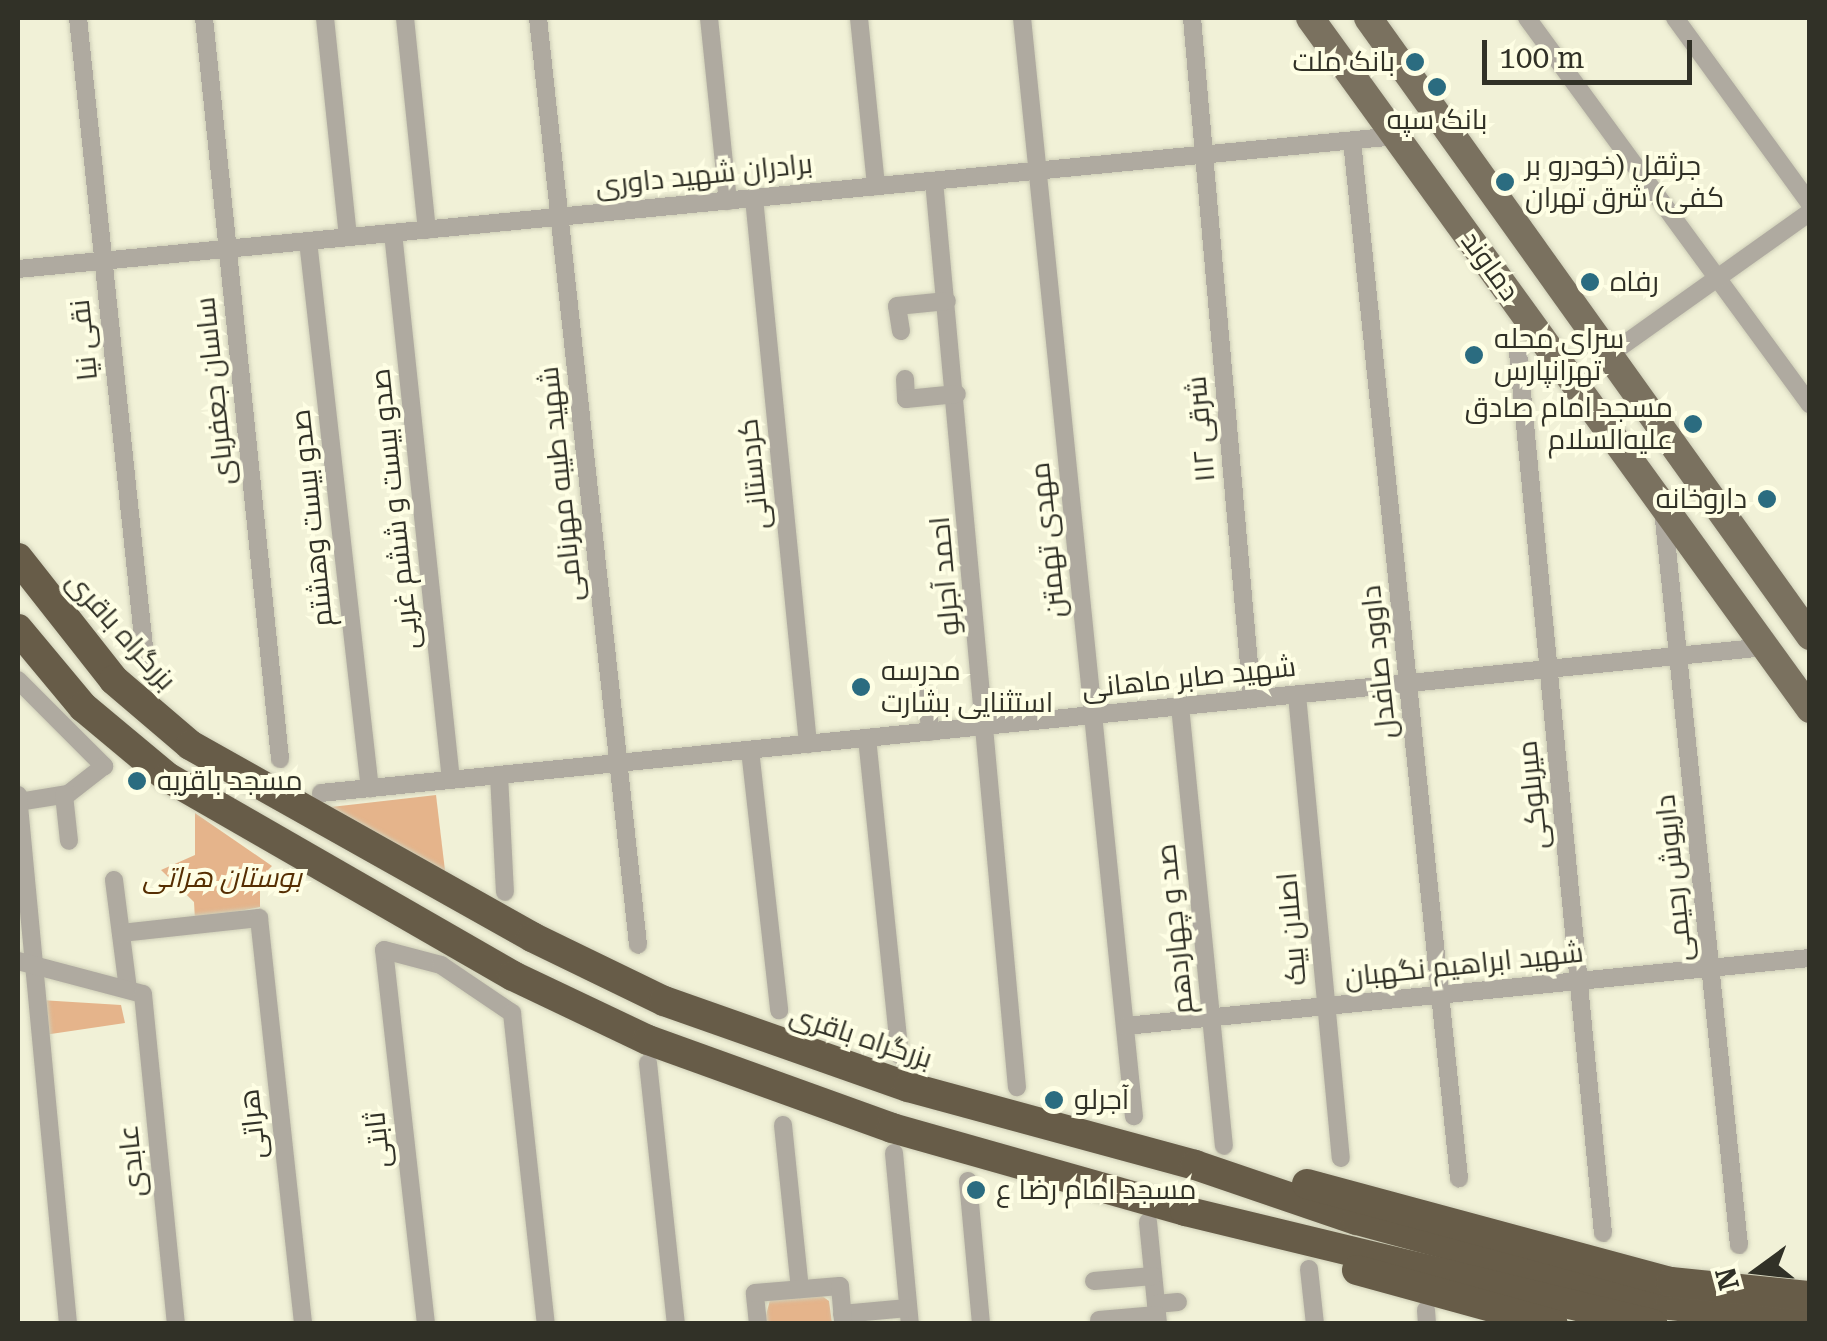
<!DOCTYPE html>
<html>
<head>
<meta charset="utf-8">
<style>
	body { margin:0 }
	#map { position:relative; width:1827px; height:1341px; overflow:hidden; background:#f1f1d7; font-family:"Roboto Serif",Cairo,serif }
	div>[style] { position:absolute }
	.green>* { inset:0; background:#e5b48b }
	.roads { filter:drop-shadow(0 0 2px #ceceb7) drop-shadow(0 0 2px #ceceb7) }
	.street>* { height:18px; margin:-9px; padding:0 9px; transform-origin:9px; border-radius:9px; background:#afaaa0 }
	.primary>* { height:28px; margin:-14px; padding:0 14px; transform-origin:14px; border-radius:14px; background:#7a715f }
	.highway>* { height:30px; margin:-15px; padding:0 15px; transform-origin:15px; border-radius:15px; background:#675c48 }
	.dots>* { width:28px; height:28px; translate:-50% -50%; box-sizing:border-box; border:5px solid #fefee4; border-radius:50% }
	span { translate:-50% -50%; white-space:nowrap; text-align:center; line-height:1.15; -webkit-text-stroke:8px #fefee4; paint-order:stroke }
	.poi-label { font-size:28px; color:#313127 }
	.right { translate:-100% -50%; text-align:right }
	.left { translate:0 -50%; text-align:left }
	.street-label { font-size:28px; color:#313127 }
	.park-label { font-size:28px; color:#562e02; font-style:italic }
	.frame { position:absolute; inset:0; border:20px solid #313127; pointer-events:none }
	.north { position:absolute; left:1707px; top:1221px; width:100px; height:100px; -webkit-text-stroke:8px #fefee4; paint-order:stroke; rotate:255deg; font-size:28px; font-weight:700; line-height:40px; text-align:center; color:#313127 }
	.north::after { content:''; display:block; margin:auto; width:35px; height:45px; background:#313127; clip-path:polygon(50% 0,100% 100%,50% 72%,0 100%) }
	.scale { position:absolute; left:1482px; top:40px; width:210px; height:45px; box-sizing:border-box; border:5px solid #313127; border-top:0; padding-left:12px; font-size:30px; line-height:35px; white-space:nowrap; color:#313127; -webkit-text-stroke:8px #fefee4; paint-order:stroke }
</style>
</head>
<body>
<div id="map">
	<div class="green">
		<div style="clip-path:polygon(436px 795px,446px 879px,331px 807px)"></div>
		<div style="clip-path:polygon(195px 813px,272px 866px,260px 878px,260px 907px,195px 920px,194px 902px,161px 870px,195px 855px)"></div>
		<div style="clip-path:polygon(40px 1000px,121px 1005px,125px 1023px,44px 1035px)"></div>
		<div style="clip-path:polygon(818px 1293px,829px 1301px,832px 1323px,764px 1323px,770px 1300px)"></div>
	</div>
	<div class="roads">
		<div class="street">
			<div style="left:78px;top:18px;width:643px;rotate:84.01deg"></div>
			<div style="left:204px;top:18px;width:745px;rotate:84.14deg"></div>
			<div style="left:325px;top:18px;width:220px;rotate:84deg"></div>
			<div style="left:405px;top:18px;width:213px;rotate:84.1deg"></div>
			<div style="left:538px;top:18px;width:932px;rotate:83.84deg"></div>
			<div style="left:709px;top:18px;width:184px;rotate:84.1deg"></div>
			<div style="left:859px;top:18px;width:169px;rotate:84.2deg"></div>
			<div style="left:1022px;top:18px;width:1104px;rotate:84.18deg"></div>
			<div style="left:1192px;top:18px;width:684px;rotate:84.96deg"></div>
			<div style="left:1527px;top:18px;width:479px;rotate:53.8deg"></div>
			<div style="left:1675px;top:18px;width:230px;rotate:54deg"></div>
			<div style="left:1352px;top:141px;width:1043px;rotate:84.11deg"></div>
			<div style="left:934px;top:181px;width:910px;rotate:84.77deg"></div>
			<div style="left:754px;top:198px;width:549px;rotate:84.35deg"></div>
			<div style="left:393px;top:233px;width:550px;rotate:83.95deg"></div>
			<div style="left:308px;top:241px;width:551px;rotate:83.55deg"></div>
			<div style="left:18px;top:269px;width:1384px;rotate:-5.51deg"></div>
			<div style="left:901px;top:331px;width:25px;rotate:-99deg"></div>
			<div style="left:897px;top:306px;width:50px;rotate:-5.7deg"></div>
			<div style="left:1518px;top:352px;width:885px;rotate:84.49deg"></div>
			<div style="left:1609px;top:355px;width:247px;rotate:-35.4deg"></div>
			<div style="left:905px;top:379px;width:20px;rotate:87deg"></div>
			<div style="left:906px;top:399px;width:51px;rotate:-5.6deg"></div>
			<div style="left:1663px;top:510px;width:739px;rotate:84.1deg"></div>
			<div style="left:18px;top:680px;width:122px;rotate:45deg"></div>
			<div style="left:104px;top:766px;width:46px;rotate:142.1deg"></div>
			<div style="left:68px;top:794px;width:51px;rotate:170.9deg"></div>
			<div style="left:1297px;top:695px;width:465px;rotate:84.6deg"></div>
			<div style="left:927px;top:696px;width:36px;rotate:85deg"></div>
			<div style="left:1180px;top:706px;width:442px;rotate:84.3deg"></div>
			<div style="left:867px;top:738px;width:319px;rotate:84.1deg"></div>
			<div style="left:750px;top:750px;width:262px;rotate:83.6deg"></div>
			<div style="left:499px;top:775px;width:117px;rotate:87.1deg"></div>
			<div style="left:321px;top:793px;width:1451px;rotate:-5.77deg"></div>
			<div style="left:18px;top:795px;width:531px;rotate:84.6deg"></div>
			<div style="left:64px;top:795px;width:46px;rotate:83.8deg"></div>
			<div style="left:114px;top:880px;width:110px;rotate:82.7deg"></div>
			<div style="left:121px;top:933px;width:139px;rotate:-6.2deg"></div>
			<div style="left:259px;top:918px;width:408px;rotate:83.8deg"></div>
			<div style="left:18px;top:961px;width:129px;rotate:14.8deg"></div>
			<div style="left:143px;top:994px;width:332px;rotate:84.3deg"></div>
			<div style="left:1125px;top:1026px;width:688px;rotate:-5.67deg"></div>
			<div style="left:648px;top:1063px;width:262px;rotate:83.9deg"></div>
			<div style="left:783px;top:1125px;width:165px;rotate:84.1deg"></div>
			<div style="left:894px;top:1153px;width:172px;rotate:84.7deg"></div>
			<div style="left:968px;top:1181px;width:144px;rotate:84.8deg"></div>
			<div style="left:1148px;top:1222px;width:102px;rotate:84.4deg"></div>
			<div style="left:1309px;top:1269px;width:55px;rotate:83.8deg"></div>
			<div style="left:1094px;top:1281px;width:59px;rotate:-4.8deg"></div>
			<div style="left:1156px;top:1304px;width:22px;rotate:-5deg"></div>
			<div style="left:1426px;top:1310px;width:14px;rotate:86deg"></div>
			<div style="left:842px;top:1314px;width:66px;rotate:-5.2deg"></div>
			<div style="left:1099px;top:1320px;width:58px;rotate:-4.9deg"></div>
			<div style="left:426px;top:1324px;width:376px;rotate:-96.4deg"></div>
			<div style="left:384px;top:950px;width:59px;rotate:14.7deg"></div>
			<div style="left:441px;top:965px;width:86px;rotate:34.1deg"></div>
			<div style="left:512px;top:1013px;width:313px;rotate:83.8deg"></div>
			<div style="left:758px;top:1324px;width:31px;rotate:-96deg"></div>
			<div style="left:755px;top:1293px;width:85px;rotate:-4.7deg"></div>
			<div style="left:840px;top:1286px;width:38px;rotate:85deg"></div>
		</div>
		<div class="primary">
			<div style="left:1310px;top:18px;width:853px;rotate:54.11deg"></div>
			<div style="left:1368px;top:18px;width:760px;rotate:54.43deg"></div>
		</div>
		<div class="highway">
			<div style="left:18px;top:558px;width:155px;rotate:51.8deg"></div>
			<div style="left:114px;top:680px;width:100px;rotate:40.5deg"></div>
			<div style="left:190px;top:745px;width:392px;rotate:29.3deg"></div>
			<div style="left:532px;top:937px;width:147px;rotate:25.9deg"></div>
			<div style="left:664px;top:1001px;width:259px;rotate:19.4deg"></div>
			<div style="left:908px;top:1087px;width:297px;rotate:15.2deg"></div>
			<div style="left:1195px;top:1165px;width:171px;rotate:18.8deg"></div>
			<div style="left:1357px;top:1220px;width:324px;rotate:15.2deg"></div>
			<div style="left:1670px;top:1305px;width:141px;rotate:6.5deg"></div>
			<div style="left:18px;top:629px;width:102px;rotate:50.2deg"></div>
			<div style="left:83px;top:707px;width:109px;rotate:39.8deg"></div>
			<div style="left:167px;top:777px;width:399px;rotate:29.9deg"></div>
			<div style="left:513px;top:976px;width:149px;rotate:25.4deg"></div>
			<div style="left:648px;top:1040px;width:259px;rotate:19.8deg"></div>
			<div style="left:892px;top:1128px;width:305px;rotate:15.8deg"></div>
			<div style="left:1185px;top:1211px;width:481px;rotate:13.6deg"></div>
			<div style="left:1307px;top:1184px;width:377px;rotate:15.1deg"></div>
			<div style="left:1671px;top:1282px;width:140px;rotate:5.8deg"></div>
			<div style="left:1357px;top:1270px;width:203px;rotate:15.4deg"></div>
		</div>
	</div>
	<div class="dots">
		<div style="left:1415px;top:62px;background:#2b6c80"></div>
		<div style="left:1437px;top:87px;background:#2b6c80"></div>
		<div style="left:1505px;top:182px;background:#2b6c80"></div>
		<div style="left:1590px;top:282px;background:#2b6c80"></div>
		<div style="left:1474px;top:355px;background:#2b6c80"></div>
		<div style="left:1693px;top:424px;background:#2b6c80"></div>
		<div style="left:1767px;top:499px;background:#2b6c80"></div>
		<div style="left:861px;top:687px;background:#2b6c80"></div>
		<div style="left:137px;top:781px;background:#2b6c80"></div>
		<div style="left:1054px;top:1100px;background:#2b6c80"></div>
		<div style="left:976px;top:1190px;background:#2b6c80"></div>
	</div>
	<div class="poi-label">
		<span class="right" style="left:1395px;top:62px">بانک ملت</span>
		<span style="left:1437px;top:120px">بانک سپه</span>
		<span class="left" style="left:1525px;top:182px">جرثقل (خودرو بر<br>کفی) شرق تهران</span>
		<span class="left" style="left:1610px;top:282px">رفاه</span>
		<span class="left" style="left:1494px;top:355px">سرای محله<br>تهرانپارس</span>
		<span class="right" style="left:1673px;top:424px">مسجد امام صادق<br>علیه‌السلام</span>
		<span class="right" style="left:1747px;top:499px">داروخانه</span>
		<span class="left" style="left:881px;top:687px">مدرسه<br>استثنایی بشارت</span>
		<span class="left" style="left:157px;top:781px">مسجد باقریه</span>
		<span class="left" style="left:1074px;top:1100px">آجرلو</span>
		<span class="left" style="left:996px;top:1190px">مسجد امام رضا ع</span>
	</div>
	<div class="street-label">
		<span style="left:704px;top:175px;rotate:-6deg">برادران شهید داوری</span>
		<span style="left:1490px;top:266px;rotate:54deg">دماوند</span>
		<span style="left:84px;top:340px;rotate:-96deg">نقی نیا</span>
		<span style="left:215px;top:391px;rotate:-96deg">ساسان جعفربای</span>
		<span style="left:1201px;top:429px;rotate:-95deg">۱۱۲ شرقی</span>
		<span style="left:754px;top:474px;rotate:-96deg">کردستانی</span>
		<span style="left:561px;top:484px;rotate:-96deg">شهید طیبه مهرنامی</span>
		<span style="left:395px;top:509px;rotate:-96deg">صدو بیست و ششم غربی</span>
		<span style="left:312px;top:518px;rotate:-96deg">صدو بیست وهشتم</span>
		<span style="left:1048px;top:540px;rotate:-96deg">مهدی تهمتن</span>
		<span style="left:945px;top:576px;rotate:-95deg">احمد آجرلو</span>
		<span style="left:121px;top:631px;rotate:48deg">بزرگراه باقری</span>
		<span style="left:1379px;top:662px;rotate:-96deg">داوود صافدل</span>
		<span style="left:1189px;top:678px;rotate:-6deg">شهید صابر ماهانی</span>
		<span style="left:1533px;top:795px;rotate:-96deg">میربلوکی</span>
		<span style="left:1674px;top:878px;rotate:-96deg">داریوش رحیمی</span>
		<span style="left:1175px;top:929px;rotate:-96deg">صد و چهاردهم</span>
		<span style="left:1292px;top:929px;rotate:-95deg">اصلان بیک</span>
		<span style="left:1464px;top:965px;rotate:-6deg">شهید ابراهیم نگهبان</span>
		<span style="left:861px;top:1037px;rotate:18deg">بزرگراه باقری</span>
		<span style="left:253px;top:1124px;rotate:-96deg">هراتی</span>
		<span style="left:378px;top:1140px;rotate:-96deg">ثابتی</span>
		<span style="left:132px;top:1161px;rotate:-96deg">عابدی</span>
	</div>
	<div class="park-label">
		<span style="left:222px;top:878px">بوستان هراتی</span>
	</div>
	<div class="frame"></div>
	<div class="north">N</div>
	<div class="scale">100 m</div>
</div>
</body>
</html>
